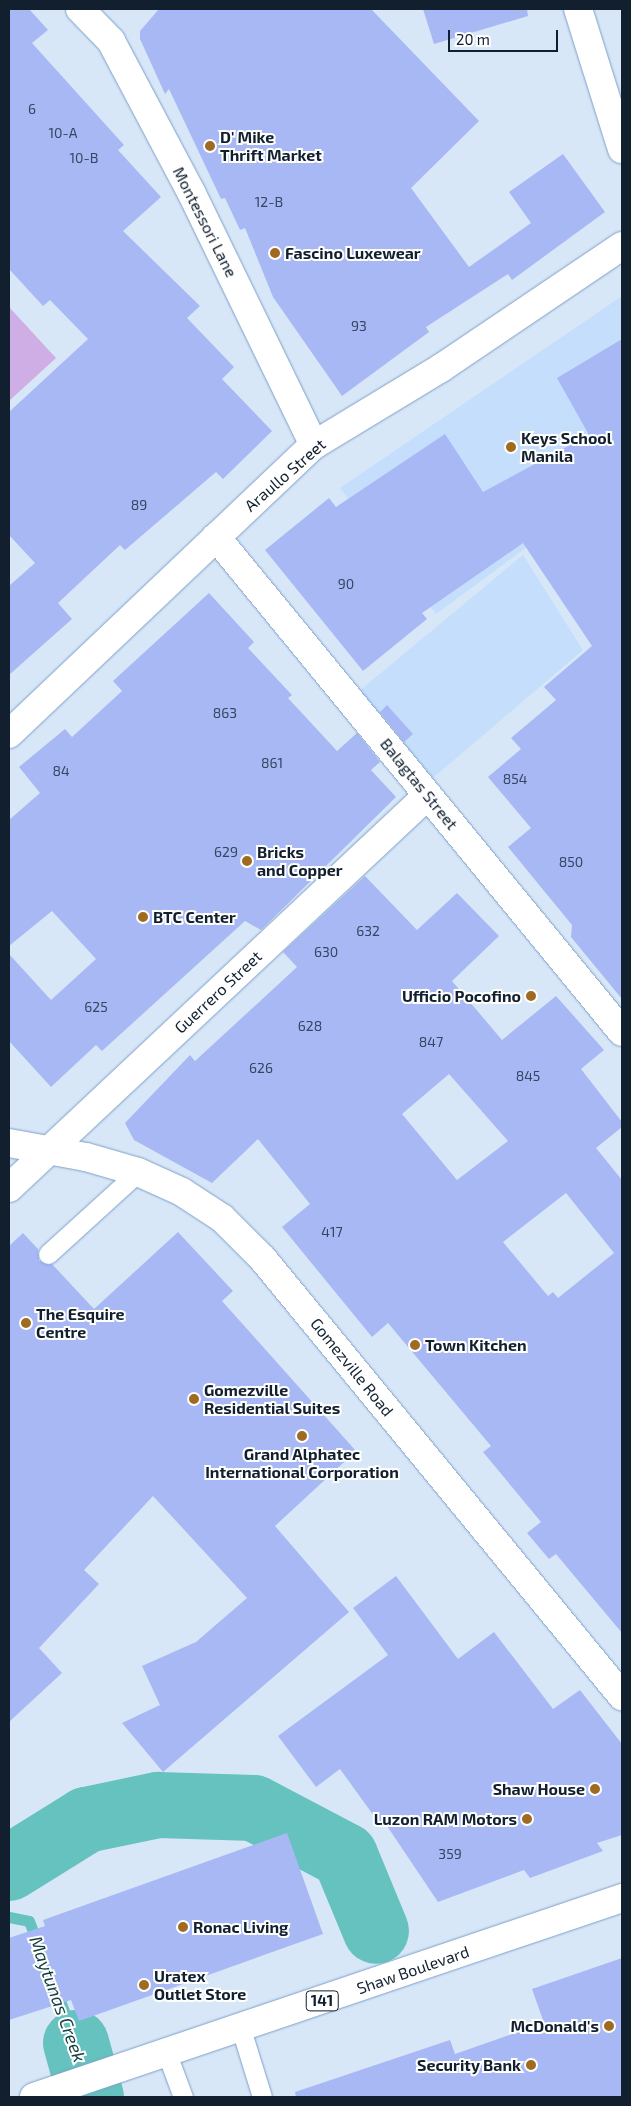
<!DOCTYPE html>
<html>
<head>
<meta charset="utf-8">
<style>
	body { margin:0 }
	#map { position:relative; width:631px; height:2106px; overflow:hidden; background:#d8e7f8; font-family:"Exo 2",sans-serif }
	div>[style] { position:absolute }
	.built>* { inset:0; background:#c5defb }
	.green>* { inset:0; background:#cfaee5 }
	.stream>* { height:11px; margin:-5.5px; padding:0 5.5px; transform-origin:5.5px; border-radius:5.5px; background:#66c2be }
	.river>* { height:66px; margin:-33px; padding:0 33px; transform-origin:33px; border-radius:33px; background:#66c2be }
	.building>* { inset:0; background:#a7b8f5 }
	.roads { filter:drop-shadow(0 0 1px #7da0c8) drop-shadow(0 0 1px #7da0c8) }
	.lane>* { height:19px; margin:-9.5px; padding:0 9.5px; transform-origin:9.5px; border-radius:9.5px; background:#fff }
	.street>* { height:28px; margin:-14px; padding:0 14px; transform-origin:14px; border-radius:14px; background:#fff }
	.secondary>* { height:28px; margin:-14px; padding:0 14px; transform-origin:14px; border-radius:14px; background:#fff }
	.primary>* { height:28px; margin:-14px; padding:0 14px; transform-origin:14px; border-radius:14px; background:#fff }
	.dots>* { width:14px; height:14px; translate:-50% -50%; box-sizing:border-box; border:2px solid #fff; border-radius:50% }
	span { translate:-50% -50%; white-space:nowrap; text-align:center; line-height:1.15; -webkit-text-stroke:4px #fff; paint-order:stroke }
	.number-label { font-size:14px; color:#364560 }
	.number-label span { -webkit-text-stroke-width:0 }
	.shield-label span { padding:1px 4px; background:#fff; border:1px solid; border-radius:4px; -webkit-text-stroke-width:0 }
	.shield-label { font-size:15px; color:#111f2e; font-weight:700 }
	.poi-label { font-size:16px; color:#111f2e; font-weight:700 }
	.left { translate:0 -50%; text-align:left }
	.right { translate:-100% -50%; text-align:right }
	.street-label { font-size:16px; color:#111f2e }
	.water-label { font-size:18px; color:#133f3d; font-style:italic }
	.frame { position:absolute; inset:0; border:10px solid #111f2e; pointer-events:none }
	.scale { position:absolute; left:448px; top:30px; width:110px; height:22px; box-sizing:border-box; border:2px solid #111f2e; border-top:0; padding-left:6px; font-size:15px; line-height:18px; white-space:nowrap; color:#111f2e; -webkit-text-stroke:4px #fff; paint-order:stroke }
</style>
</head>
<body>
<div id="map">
	<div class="built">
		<div style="clip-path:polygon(622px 296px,622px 496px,527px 547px,436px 614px,340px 488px)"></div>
		<div style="clip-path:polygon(523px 555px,583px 650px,433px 778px,358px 692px)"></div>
	</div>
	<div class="green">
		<div style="clip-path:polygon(9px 307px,56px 358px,9px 401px)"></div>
	</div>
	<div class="stream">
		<div style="left:9px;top:1917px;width:20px;rotate:11deg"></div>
		<div style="left:29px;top:1921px;width:26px;rotate:69deg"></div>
		<div style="left:56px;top:1990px;width:57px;rotate:69.3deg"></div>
	</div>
	<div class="river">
		<div style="left:9px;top:1868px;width:91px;rotate:-31.9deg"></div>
		<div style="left:86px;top:1820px;width:74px;rotate:-11.8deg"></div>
		<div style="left:158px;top:1805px;width:96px;rotate:1.8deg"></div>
		<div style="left:254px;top:1808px;width:103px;rotate:27.8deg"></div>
		<div style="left:345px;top:1856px;width:81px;rotate:67.5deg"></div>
		<div style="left:76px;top:2043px;width:56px;rotate:74.5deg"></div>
	</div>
	<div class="building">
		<div style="clip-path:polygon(9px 9px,29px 9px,48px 30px,32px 43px,124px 145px,118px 150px,161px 197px,123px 231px,200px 306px,187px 318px,234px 367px,222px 379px,272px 431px,223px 479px,216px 472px,125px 550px,120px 545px,58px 603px,72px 619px,9px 675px,9px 586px,35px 563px,9px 535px,9px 412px,88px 339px,50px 300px,43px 306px,9px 269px)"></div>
		<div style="clip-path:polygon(159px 9px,371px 9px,479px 121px,411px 188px,469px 267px,531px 223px,509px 192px,563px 154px,605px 212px,512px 280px,508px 274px,426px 327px,429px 332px,342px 396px,273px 297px,245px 228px,240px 230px,225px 198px,221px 199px,169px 89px,165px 94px,140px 39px,140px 31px)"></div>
		<div style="clip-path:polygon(423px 9px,527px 9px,528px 16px,434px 44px)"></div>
		<div style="clip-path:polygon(622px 339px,622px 999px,571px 937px,572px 925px,508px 847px,531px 828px,488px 777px,521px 749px,511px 738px,556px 700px,544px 687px,592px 646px,523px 543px,422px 613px,427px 619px,363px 671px,265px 550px,329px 498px,336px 507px,445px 434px,483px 492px,589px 435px,557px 378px)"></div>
		<div style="clip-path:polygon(209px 593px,254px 642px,248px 648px,292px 695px,288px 698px,337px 751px,357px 733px,380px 762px,371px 770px,396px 797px,261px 930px,245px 921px,102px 1051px,96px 1045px,51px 1087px,9px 1041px,9px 954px,51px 1000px,96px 959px,52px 911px,9px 946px,9px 820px,40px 793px,19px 767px,65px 729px,72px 737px,122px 691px,113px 681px)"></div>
		<div style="clip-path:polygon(387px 705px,413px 734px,404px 742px,380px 712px)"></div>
		<div style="clip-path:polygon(evenodd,365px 876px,417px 930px,457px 893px,499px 936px,452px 981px,502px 1040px,556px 996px,604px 1050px,581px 1069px,622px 1122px,622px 1127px,596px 1148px,622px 1180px,622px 1633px,556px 1554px,549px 1559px,527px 1533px,541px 1522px,483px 1452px,491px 1446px,388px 1323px,372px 1337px,282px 1227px,310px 1204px,258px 1139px,212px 1183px,134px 1140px,125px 1123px,190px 1055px,195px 1061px,297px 967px,283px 952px,365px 876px,449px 1074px,508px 1141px,457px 1180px,402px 1114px,449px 1074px,365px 876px,566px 1193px,614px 1253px,558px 1298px,553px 1292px,548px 1296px,503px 1242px,566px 1193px)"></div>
		<div style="clip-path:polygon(178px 1232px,233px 1291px,222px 1301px,356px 1451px,275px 1526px,349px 1612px,163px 1772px,122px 1723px,160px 1705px,142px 1666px,196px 1642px,247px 1598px,153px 1496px,84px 1570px,99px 1584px,39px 1648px,62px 1673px,9px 1722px,9px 1246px,23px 1233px,38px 1249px,39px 1261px,52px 1264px,94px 1309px)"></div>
		<div style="clip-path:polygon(396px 1576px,458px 1659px,494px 1632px,553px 1709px,580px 1690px,622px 1744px,622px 1835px,597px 1843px,603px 1851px,530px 1878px,524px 1870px,438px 1902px,383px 1820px,379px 1823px,340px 1769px,316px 1787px,278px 1736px,388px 1655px,353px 1608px)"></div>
		<div style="clip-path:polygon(287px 1833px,323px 1934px,79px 2021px,71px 2000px,9px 2020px,9px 1938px,45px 1926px,43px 1920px)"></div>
		<div style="clip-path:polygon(622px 1958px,622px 2097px,296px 2097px,295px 2092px,450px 2040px,455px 2054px,544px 2023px,532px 1989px)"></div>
	</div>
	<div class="roads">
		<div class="lane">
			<div style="left:48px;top:1254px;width:122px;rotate:-42.3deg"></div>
			<div style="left:241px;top:2029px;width:71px;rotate:72.8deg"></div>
			<div style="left:167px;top:2054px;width:46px;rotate:69.6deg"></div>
		</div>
		<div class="street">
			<div style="left:80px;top:9px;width:45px;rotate:45.9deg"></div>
			<div style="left:111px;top:41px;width:173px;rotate:62.1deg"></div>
			<div style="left:192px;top:194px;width:279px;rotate:64.1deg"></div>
			<div style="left:216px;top:537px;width:640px;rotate:50.64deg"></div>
			<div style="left:9px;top:734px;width:420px;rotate:-43.5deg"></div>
			<div style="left:314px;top:445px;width:149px;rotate:-31.2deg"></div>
			<div style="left:441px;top:368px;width:218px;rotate:-34deg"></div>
			<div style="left:9px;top:1188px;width:574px;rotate:-43.17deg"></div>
		</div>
		<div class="secondary">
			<div style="left:578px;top:9px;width:147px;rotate:72.6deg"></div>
			<div style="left:9px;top:1143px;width:78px;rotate:10.3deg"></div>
			<div style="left:86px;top:1157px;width:54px;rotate:16.1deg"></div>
			<div style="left:138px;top:1172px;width:48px;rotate:24.4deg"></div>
			<div style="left:182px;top:1192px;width:48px;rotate:33deg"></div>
			<div style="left:222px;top:1218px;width:58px;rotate:45deg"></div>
			<div style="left:263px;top:1259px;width:566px;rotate:50.6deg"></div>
		</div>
		<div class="primary">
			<div style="left:34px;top:2097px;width:621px;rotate:-18.7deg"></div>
		</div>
	</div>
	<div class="dots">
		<div style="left:210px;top:146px;background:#9e6b21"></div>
		<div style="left:275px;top:253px;background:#9e6b21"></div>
		<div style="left:511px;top:447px;background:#9e6b21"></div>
		<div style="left:247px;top:861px;background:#9e6b21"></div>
		<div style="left:143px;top:917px;background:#9e6b21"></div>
		<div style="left:531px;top:996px;background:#9e6b21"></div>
		<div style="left:26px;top:1323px;background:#9e6b21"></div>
		<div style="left:415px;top:1345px;background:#9e6b21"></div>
		<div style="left:194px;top:1399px;background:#9e6b21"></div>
		<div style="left:302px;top:1436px;background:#9e6b21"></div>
		<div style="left:595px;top:1789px;background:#9e6b21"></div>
		<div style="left:527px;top:1819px;background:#9e6b21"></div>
		<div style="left:183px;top:1927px;background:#9e6b21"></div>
		<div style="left:144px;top:1985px;background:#9e6b21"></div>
		<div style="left:609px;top:2026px;background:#9e6b21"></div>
		<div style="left:531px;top:2065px;background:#9e6b21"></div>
	</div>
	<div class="number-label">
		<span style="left:32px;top:109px">6</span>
		<span style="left:63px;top:133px">10-A</span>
		<span style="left:84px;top:158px">10-B</span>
		<span style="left:269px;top:202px">12-B</span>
		<span style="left:359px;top:326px">93</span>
		<span style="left:139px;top:505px">89</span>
		<span style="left:346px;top:584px">90</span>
		<span style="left:225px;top:713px">863</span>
		<span style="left:272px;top:763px">861</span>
		<span style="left:61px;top:771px">84</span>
		<span style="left:515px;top:779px">854</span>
		<span style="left:226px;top:852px">629</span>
		<span style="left:571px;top:862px">850</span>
		<span style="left:368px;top:931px">632</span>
		<span style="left:326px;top:952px">630</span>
		<span style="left:96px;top:1007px">625</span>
		<span style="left:310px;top:1026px">628</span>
		<span style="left:431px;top:1042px">847</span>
		<span style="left:261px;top:1068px">626</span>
		<span style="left:528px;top:1076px">845</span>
		<span style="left:332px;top:1232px">417</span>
		<span style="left:450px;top:1854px">359</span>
	</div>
	<div class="shield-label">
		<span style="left:322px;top:2001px">141</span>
	</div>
	<div class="poi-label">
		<span class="left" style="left:220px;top:146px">D' Mike<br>Thrift Market</span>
		<span class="left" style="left:285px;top:253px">Fascino Luxewear</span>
		<span class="left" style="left:521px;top:447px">Keys School<br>Manila</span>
		<span class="left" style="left:257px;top:861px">Bricks<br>and Copper</span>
		<span class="left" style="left:153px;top:917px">BTC Center</span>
		<span class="right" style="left:521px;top:996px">Ufficio Pocofino</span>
		<span class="left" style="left:36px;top:1323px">The Esquire<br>Centre</span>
		<span class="left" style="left:425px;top:1345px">Town Kitchen</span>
		<span class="left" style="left:204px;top:1399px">Gomezville<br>Residential Suites</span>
		<span style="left:302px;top:1463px">Grand Alphatec<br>International Corporation</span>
		<span class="right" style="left:585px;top:1789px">Shaw House</span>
		<span class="right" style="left:517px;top:1819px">Luzon RAM Motors</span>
		<span class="left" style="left:193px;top:1927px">Ronac Living</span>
		<span class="left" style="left:154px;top:1985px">Uratex<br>Outlet Store</span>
		<span class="right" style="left:599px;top:2026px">McDonald's</span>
		<span class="right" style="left:521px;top:2065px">Security Bank</span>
	</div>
	<div class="street-label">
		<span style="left:205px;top:222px;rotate:63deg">Montessori Lane</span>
		<span style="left:285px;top:475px;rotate:-41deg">Araullo Street</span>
		<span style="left:419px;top:784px;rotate:51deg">Balagtas Street</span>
		<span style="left:218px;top:992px;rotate:-43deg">Guerrero Street</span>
		<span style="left:352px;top:1367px;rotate:51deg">Gomezville Road</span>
		<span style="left:413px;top:1970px;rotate:-19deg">Shaw Boulevard</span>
	</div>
	<div class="water-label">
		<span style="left:58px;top:1999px;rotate:70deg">Maytunas Creek</span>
	</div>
	<div class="frame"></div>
	<div class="scale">20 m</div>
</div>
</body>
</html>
